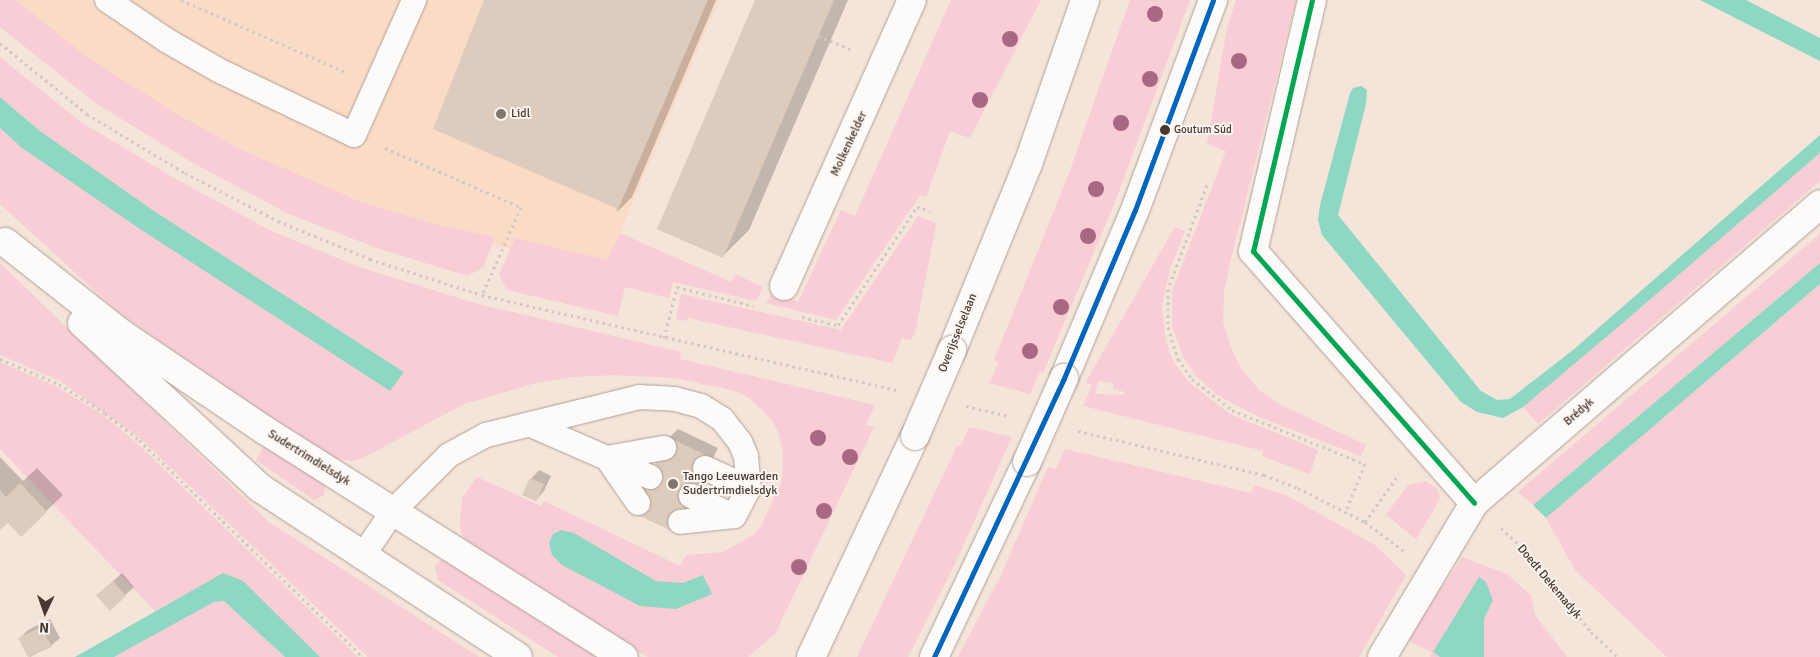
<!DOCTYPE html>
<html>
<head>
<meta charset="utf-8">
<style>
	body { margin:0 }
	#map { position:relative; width:1820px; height:657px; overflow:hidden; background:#f4e4d9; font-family:Signika,sans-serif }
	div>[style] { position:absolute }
	.built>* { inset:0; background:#fadbc6 }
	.green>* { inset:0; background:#f8cdd5 }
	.water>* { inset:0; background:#8ed8c3 }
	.shadow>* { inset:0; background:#0003 }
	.building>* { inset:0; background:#ddcbbe }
	.path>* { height:3px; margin-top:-1.5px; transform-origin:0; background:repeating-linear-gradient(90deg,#cec9c4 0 2.5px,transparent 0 6.5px) }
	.roads { filter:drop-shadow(0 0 1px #ada097) drop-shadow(0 0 1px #ada097) }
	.service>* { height:24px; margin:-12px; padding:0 12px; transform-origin:12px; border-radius:12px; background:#fdfbf9 }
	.minor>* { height:28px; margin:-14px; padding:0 14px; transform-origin:14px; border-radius:14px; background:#fdfbf9 }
	.tertiary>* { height:28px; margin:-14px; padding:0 14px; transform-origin:14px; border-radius:14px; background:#fdfbf9 }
	.primary>* { height:28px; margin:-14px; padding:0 14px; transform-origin:14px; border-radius:14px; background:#fdfbf9 }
	.bridges { filter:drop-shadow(0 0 1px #ada097) drop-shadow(0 0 1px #ada097) }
	.primary-bridge>* { height:28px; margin:-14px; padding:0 14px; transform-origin:14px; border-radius:14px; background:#fdfbf9 }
	.bus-1>* { height:5px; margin:-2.5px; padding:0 2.5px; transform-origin:2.5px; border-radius:2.5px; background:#00a651 }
	.bus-2>* { height:5px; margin:-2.5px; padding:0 2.5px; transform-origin:2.5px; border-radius:2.5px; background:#0065bd }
	.trees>* { width:16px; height:16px; margin:-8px; border-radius:50%; background:#a86782 }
	.dots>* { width:14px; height:14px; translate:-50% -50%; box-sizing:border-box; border:2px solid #fbf4ef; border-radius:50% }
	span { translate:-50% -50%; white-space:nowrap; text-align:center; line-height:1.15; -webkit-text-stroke:4px #fbf4ef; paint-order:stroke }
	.bus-label { font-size:11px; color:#47392f }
	.left { translate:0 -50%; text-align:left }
	.poi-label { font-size:12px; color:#47392f }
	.street-label { font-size:12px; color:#47392f }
	.north { position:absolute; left:20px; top:587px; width:50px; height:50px; -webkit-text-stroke:4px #fbf4ef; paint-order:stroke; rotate:183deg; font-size:14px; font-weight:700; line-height:20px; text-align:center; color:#47392f }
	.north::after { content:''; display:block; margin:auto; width:18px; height:22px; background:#47392f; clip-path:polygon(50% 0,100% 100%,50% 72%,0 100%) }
</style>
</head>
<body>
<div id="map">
	<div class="built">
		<div style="clip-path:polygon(0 0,719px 0,605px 267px,346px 217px,205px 150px)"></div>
	</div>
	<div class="green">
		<div style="clip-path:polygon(0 0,16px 0,86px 56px,175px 113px,242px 150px,359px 201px,433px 224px,495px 237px,483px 268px,467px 276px,374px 247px,287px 213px,193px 163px,97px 104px,0 27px)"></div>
		<div style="clip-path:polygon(951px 0,1041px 0,972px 134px,969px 138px,950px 131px,926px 197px,920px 195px,836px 320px,766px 303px,773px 292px,798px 302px,841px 210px,855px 216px)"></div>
		<div style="clip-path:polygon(1130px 0,1190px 0,1115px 202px,1043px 373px,1040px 372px,1030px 394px,989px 383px,999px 362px,994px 360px,1069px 173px)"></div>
		<div style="clip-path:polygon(1236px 0,1296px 0,1230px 263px,1224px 292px,1223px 322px,1231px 348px,1242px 370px,1259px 390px,1281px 405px,1366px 445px,1361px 456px,1259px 417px,1217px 395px,1196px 376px,1183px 356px,1172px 326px,1172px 291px,1226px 151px,1207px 144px,1227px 28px)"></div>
		<div style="clip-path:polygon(evenodd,0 57px,81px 122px,176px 179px,269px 230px,359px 267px,478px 304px,681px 352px,680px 359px,875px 405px,866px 425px,874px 427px,775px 634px,748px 657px,648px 657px,576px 618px,465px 542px,460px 528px,462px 498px,477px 477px,541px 506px,544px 501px,680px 566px,686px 555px,723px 552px,753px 535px,761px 526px,782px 481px,783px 452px,778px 432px,772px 420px,749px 398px,736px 391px,674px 378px,615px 375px,571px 377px,536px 383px,464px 404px,363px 458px,352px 461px,327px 458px,118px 312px,0 204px,0 128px,22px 148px,390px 391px,404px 372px,154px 211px,40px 131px,0 97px,0 57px,574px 533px,656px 581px,683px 583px,703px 575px,640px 607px,574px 533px)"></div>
		<div style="clip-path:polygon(1820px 153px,1820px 181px,1538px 424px,1523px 407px)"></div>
		<div style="clip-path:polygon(918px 216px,936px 223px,935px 230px,915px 333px,911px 340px,902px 338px,892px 363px,688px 318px,687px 321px,676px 319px,681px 294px,841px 330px)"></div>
		<div style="clip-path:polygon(evenodd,1175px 227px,1185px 231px,1170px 269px,1162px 307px,1166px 342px,1173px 361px,1189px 382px,1230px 414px,1318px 450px,1310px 474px,1262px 456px,1263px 451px,1083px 406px,1092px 385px,1086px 383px,1092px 371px,1175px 227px,1098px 381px,1113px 383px,1113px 389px,1125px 392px,1124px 395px,1095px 394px,1098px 381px)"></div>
		<div style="clip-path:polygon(620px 233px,731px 282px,735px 274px,763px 287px,756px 301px,673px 282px,669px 298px,625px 287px,618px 316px,507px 290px,499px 275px,515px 238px,607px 260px)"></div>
		<div style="clip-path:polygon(1820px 234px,1820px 263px,1533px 505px,1518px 492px)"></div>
		<div style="clip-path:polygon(0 263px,269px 522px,479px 657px,368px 657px,141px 439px,60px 381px,0 355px)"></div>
		<div style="clip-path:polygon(1820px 284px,1820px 657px,1667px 657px,1575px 570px,1546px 518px)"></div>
		<div style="clip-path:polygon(0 362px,57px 387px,103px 415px,137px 443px,358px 657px,320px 657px,243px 582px,223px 574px,155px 611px,0 449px)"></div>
		<div style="clip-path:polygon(969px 427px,1012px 437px,955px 564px,908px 657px,857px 657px,957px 446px,961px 446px)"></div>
		<div style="clip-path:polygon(266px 443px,325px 483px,324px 495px,315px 500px,311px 498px,256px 460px)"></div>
		<div style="clip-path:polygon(1065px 449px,1251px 493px,1254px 485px,1286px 495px,1375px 545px,1406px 575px,1359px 657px,958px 657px,1001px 575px,1048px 467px,1056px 469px)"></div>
		<div style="clip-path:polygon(1426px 481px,1438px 490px,1440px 499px,1416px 539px,1386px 515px,1408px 485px)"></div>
		<div style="clip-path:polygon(1462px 557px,1507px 574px,1531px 595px,1535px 615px,1567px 657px,1484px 657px,1484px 619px,1493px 600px,1433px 652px,1440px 657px,1430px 657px,1432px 652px,1407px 640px)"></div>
		<div style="clip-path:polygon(446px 559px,598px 657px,558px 657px,438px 580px,435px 566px,441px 560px)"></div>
		<div style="clip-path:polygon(224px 601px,285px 657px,114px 657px,214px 602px)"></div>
	</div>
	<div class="water">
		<div style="clip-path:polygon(1700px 0,1746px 0,1820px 38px,1820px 61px)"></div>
		<div style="clip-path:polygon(1361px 86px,1367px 90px,1366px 104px,1338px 215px,1481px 391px,1497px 400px,1510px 399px,1573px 350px,1820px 135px,1820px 153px,1624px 322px,1523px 407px,1503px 418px,1477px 412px,1461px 402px,1322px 235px,1318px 220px,1320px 205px,1350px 93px,1353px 88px)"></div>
		<div style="clip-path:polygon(0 97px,40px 131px,154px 211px,404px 372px,390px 391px,140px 229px,22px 148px,0 128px)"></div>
		<div style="clip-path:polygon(1820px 263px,1820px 284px,1546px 518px,1533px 505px)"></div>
		<div style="clip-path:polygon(561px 530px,574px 533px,656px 581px,683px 583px,703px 575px,712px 594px,676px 609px,640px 606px,562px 565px,552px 555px,549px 543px,553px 534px)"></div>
		<div style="clip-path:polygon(223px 573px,243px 581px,320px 657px,285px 657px,224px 601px,214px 602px,114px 657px,75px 657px)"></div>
		<div style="clip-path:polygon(1479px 577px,1486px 582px,1493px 600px,1484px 619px,1484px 657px,1440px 657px,1433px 652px)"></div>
	</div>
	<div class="shadow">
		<div style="clip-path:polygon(485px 0,716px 0,632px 197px,617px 212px,617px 207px,466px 46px)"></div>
		<div style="clip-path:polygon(756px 0,848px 0,749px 230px,723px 256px)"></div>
		<div style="clip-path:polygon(678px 429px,718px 448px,683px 522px,669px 438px)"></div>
		<div style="clip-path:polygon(0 457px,23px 481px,37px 468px,63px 495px,21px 535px,8px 521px,0 529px)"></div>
		<div style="clip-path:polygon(539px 470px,551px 476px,544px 491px,536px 500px,531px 479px)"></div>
		<div style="clip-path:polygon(122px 573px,134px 587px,110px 609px,98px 595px)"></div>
		<div style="clip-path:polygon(50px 619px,60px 638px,51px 646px,30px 657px,20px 638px,28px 630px)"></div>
	</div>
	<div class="building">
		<div style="clip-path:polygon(484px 0,708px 0,617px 212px,616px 208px,433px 129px)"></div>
		<div style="clip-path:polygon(755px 0,834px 0,723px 258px,657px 229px)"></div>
		<div style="clip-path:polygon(668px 437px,710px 457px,674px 532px,633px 513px)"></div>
		<div style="clip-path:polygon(530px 478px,544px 484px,536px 501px,522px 495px)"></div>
		<div style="clip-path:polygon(20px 483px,47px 512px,21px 537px,8px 523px,0 530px,0 490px,6px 497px)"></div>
		<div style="clip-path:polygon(113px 581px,126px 596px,110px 611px,96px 595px)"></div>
		<div style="clip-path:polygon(41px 627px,52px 647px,28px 657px,18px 638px)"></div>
	</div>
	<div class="path">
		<div style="left:181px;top:0;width:180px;rotate:23.6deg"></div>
		<div style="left:818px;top:36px;width:35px;rotate:22deg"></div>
		<div style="left:0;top:43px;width:112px;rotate:39.2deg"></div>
		<div style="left:87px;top:114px;width:114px;rotate:31deg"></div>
		<div style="left:185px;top:173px;width:105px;rotate:27.3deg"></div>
		<div style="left:278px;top:221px;width:100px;rotate:22.4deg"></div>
		<div style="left:370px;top:259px;width:118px;rotate:17.8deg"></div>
		<div style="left:482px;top:295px;width:426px;rotate:12.9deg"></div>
		<div style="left:385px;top:148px;width:148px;rotate:23.5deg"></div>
		<div style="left:521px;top:207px;width:96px;rotate:113.9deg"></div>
		<div style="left:1207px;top:185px;width:111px;rotate:110.6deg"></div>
		<div style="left:1168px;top:289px;width:38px;rotate:90deg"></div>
		<div style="left:1168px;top:327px;width:34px;rotate:73deg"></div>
		<div style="left:1178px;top:359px;width:24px;rotate:55deg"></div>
		<div style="left:1192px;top:379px;width:51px;rotate:37.8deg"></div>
		<div style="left:1232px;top:410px;width:144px;rotate:22.1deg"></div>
		<div style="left:1365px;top:464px;width:53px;rotate:112.2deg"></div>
		<div style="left:802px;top:317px;width:37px;rotate:13deg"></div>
		<div style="left:838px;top:325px;width:142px;rotate:-56.2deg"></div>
		<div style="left:917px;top:207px;width:14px;rotate:17deg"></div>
		<div style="left:664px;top:338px;width:53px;rotate:-75.7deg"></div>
		<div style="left:677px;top:287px;width:79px;rotate:13.9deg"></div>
		<div style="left:0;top:359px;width:64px;rotate:23deg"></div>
		<div style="left:59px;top:384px;width:54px;rotate:32.2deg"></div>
		<div style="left:105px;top:413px;width:43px;rotate:38.5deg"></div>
		<div style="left:139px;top:440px;width:312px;rotate:44.1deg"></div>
		<div style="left:966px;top:406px;width:44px;rotate:13.1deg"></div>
		<div style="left:1078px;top:431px;width:191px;rotate:13.3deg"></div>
		<div style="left:1264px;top:475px;width:36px;rotate:21deg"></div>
		<div style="left:1298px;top:488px;width:75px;rotate:26.9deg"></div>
		<div style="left:1365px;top:522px;width:49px;rotate:36.6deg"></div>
		<div style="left:1365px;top:522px;width:59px;rotate:-54.7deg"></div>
		<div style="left:1501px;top:528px;width:35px;rotate:43deg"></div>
		<div style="left:1527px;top:552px;width:102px;rotate:51.3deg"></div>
		<div style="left:1591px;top:632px;width:37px;rotate:43deg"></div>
	</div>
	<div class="roads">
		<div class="service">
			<div style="left:107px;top:0;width:71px;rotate:34.1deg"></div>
			<div style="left:166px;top:40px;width:62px;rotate:29.9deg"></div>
			<div style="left:220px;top:71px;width:148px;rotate:25.5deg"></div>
			<div style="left:354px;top:135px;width:148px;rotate:-66deg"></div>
			<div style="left:531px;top:425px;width:130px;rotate:23.6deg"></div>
			<div style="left:705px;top:468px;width:48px;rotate:24.4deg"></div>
			<div style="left:691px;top:496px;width:47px;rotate:25.5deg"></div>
			<div style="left:638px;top:503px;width:55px;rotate:-124.6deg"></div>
			<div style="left:607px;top:458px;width:58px;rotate:-10deg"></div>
			<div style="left:362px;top:557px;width:55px;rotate:-56deg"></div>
			<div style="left:393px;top:511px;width:79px;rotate:-45deg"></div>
			<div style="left:449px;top:455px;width:42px;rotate:-28.4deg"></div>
			<div style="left:486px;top:435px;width:158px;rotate:-13.9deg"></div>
			<div style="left:639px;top:397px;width:36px;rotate:3deg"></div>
			<div style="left:675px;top:399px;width:27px;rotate:15deg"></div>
			<div style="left:701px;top:406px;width:25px;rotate:32deg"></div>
			<div style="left:722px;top:419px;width:29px;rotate:52deg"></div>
			<div style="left:740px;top:442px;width:15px;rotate:67deg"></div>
			<div style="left:746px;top:456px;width:32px;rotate:85deg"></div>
			<div style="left:749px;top:488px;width:32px;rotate:118deg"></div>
			<div style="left:734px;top:516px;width:54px;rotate:173.7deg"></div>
		</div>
		<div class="minor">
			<div style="left:1312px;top:0;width:258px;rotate:103.2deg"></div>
			<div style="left:1253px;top:251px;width:335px;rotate:48.7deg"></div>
			<div style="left:784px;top:286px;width:313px;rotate:-65.9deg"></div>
			<div style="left:1382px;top:657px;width:179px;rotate:-59.1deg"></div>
			<div style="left:1474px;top:503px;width:457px;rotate:-40.8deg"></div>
		</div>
		<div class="tertiary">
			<div style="left:5px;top:242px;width:149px;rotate:38.2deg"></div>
			<div style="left:122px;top:334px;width:174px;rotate:34deg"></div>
			<div style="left:266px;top:431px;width:423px;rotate:32.3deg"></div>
			<div style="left:82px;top:323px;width:243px;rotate:42.8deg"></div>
			<div style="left:260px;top:488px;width:308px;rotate:33.2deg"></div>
		</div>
		<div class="primary">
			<div style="left:952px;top:350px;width:201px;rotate:-67.8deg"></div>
			<div style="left:1028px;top:164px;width:174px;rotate:-70.8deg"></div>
			<div style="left:1064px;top:378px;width:182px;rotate:-67.1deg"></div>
			<div style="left:1135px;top:210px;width:224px;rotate:-69.6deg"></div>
			<div style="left:811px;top:657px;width:244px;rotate:-64.8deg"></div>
			<div style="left:934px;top:657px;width:216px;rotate:-64.5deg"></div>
		</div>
	</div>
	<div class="bridges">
		<div class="primary-bridge">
			<div style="left:915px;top:436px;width:94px;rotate:-66.7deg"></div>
			<div style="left:1027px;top:462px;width:92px;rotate:-66.2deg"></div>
		</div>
	</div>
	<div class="bus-1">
		<div style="left:1312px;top:0;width:258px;rotate:103.2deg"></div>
		<div style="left:1253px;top:251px;width:335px;rotate:48.7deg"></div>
	</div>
	<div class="bus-2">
		<div style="left:934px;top:657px;width:308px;rotate:-65deg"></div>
		<div style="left:1064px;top:378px;width:182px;rotate:-67.1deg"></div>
		<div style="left:1135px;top:210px;width:224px;rotate:-69.6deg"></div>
	</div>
	<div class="trees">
		<div style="left:1155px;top:14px"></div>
		<div style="left:1010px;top:39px"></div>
		<div style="left:1239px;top:61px"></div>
		<div style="left:1150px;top:79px"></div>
		<div style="left:980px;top:100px"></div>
		<div style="left:1121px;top:123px"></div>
		<div style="left:1096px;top:189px"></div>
		<div style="left:1088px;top:236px"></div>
		<div style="left:1061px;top:307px"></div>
		<div style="left:1030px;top:351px"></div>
		<div style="left:818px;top:438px"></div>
		<div style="left:850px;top:457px"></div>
		<div style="left:824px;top:511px"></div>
		<div style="left:799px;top:567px"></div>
	</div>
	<div class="dots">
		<div style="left:501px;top:114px;background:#84756a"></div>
		<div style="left:1165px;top:130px;background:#47392f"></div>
		<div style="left:673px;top:484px;background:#84756a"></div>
	</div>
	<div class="bus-label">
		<span class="left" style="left:1174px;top:130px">Goutum Súd</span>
	</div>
	<div class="poi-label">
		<span class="left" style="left:511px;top:114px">Lidl</span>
		<span class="left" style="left:683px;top:484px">Tango Leeuwarden<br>Sudertrimdielsdyk</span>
	</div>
	<div class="street-label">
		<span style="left:849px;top:144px;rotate:-65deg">Molkenkelder</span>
		<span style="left:958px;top:333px;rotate:-68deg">Overijsselselaan</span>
		<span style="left:1579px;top:412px;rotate:-41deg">Brédyk</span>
		<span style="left:309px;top:458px;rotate:32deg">Sudertrimdielsdyk</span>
		<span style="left:1549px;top:582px;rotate:50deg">Doedt Dekemadyk</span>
	</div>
	<div class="north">N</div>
</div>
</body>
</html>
